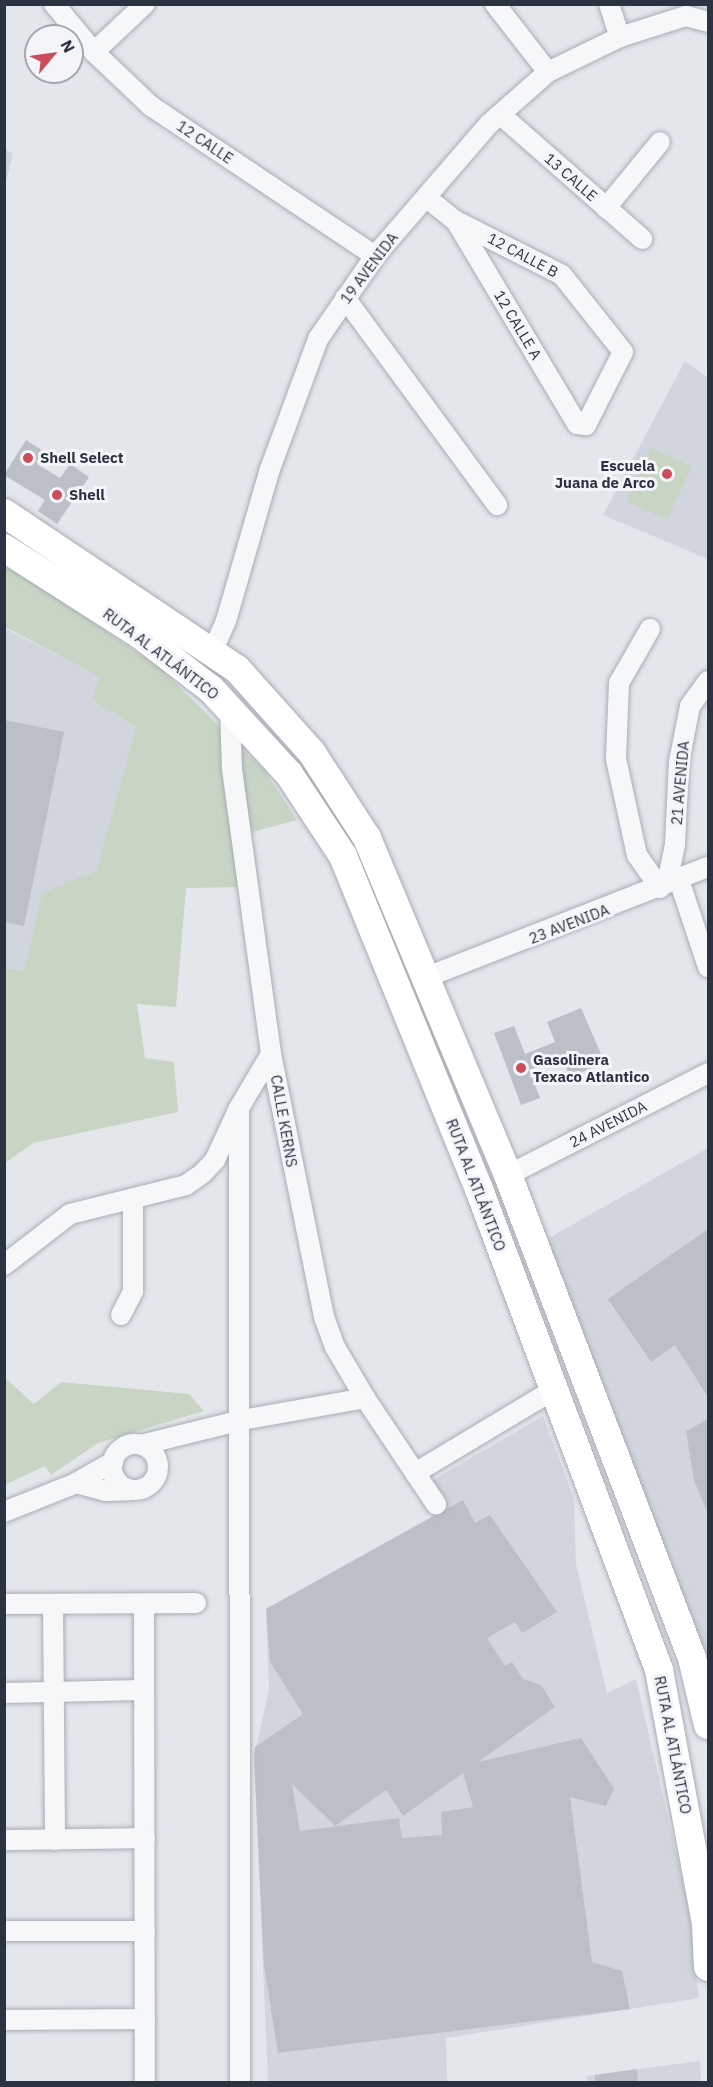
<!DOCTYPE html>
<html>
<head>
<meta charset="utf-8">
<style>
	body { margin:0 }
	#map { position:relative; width:713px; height:2087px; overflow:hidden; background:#e3e6eb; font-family:"IBM Plex Sans",sans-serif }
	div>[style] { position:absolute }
	.built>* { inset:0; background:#d1d5dd }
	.green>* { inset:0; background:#c8d5c5 }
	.building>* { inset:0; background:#bbbfc8 }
	.roads { filter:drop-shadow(0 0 2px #a8adb5) drop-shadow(0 0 2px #a8adb5) }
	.minor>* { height:20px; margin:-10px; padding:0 10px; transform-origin:10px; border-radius:10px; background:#f6f7f9 }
	.minor>.ring { margin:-10px; padding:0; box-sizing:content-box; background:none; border:20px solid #f6f7f9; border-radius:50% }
	.highway>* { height:28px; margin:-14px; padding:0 14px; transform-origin:14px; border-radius:14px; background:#fff }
	.dots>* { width:16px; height:16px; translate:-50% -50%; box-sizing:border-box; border:3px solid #f3f5f8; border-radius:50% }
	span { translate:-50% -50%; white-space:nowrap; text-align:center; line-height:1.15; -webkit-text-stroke:6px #f3f5f8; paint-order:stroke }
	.street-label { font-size:15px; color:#2b3343 }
	.poi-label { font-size:15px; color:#2b3343; font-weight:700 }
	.left { translate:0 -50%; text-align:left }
	.right { translate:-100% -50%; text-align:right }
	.frame { position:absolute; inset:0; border:6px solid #2b3343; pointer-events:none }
	.north { position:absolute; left:24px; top:24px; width:60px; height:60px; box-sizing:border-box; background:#f3f5f8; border:2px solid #a3a7b0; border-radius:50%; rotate:61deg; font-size:16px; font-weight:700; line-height:24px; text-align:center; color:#2b3343 }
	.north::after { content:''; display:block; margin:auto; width:21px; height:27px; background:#cc4c59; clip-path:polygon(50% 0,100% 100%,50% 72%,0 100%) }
</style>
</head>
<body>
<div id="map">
	<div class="built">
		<div style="clip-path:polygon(5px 150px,13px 153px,5px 186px,4px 150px)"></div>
		<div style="clip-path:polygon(685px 361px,708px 378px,708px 559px,603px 515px)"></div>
		<div style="clip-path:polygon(4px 628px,101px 677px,92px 699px,136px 727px,96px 871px,42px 894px,24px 971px,5px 968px)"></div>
		<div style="clip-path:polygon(708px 1148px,708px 1685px,540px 1243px)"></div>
		<div style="clip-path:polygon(543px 1416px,574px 1499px,576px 1564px,607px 1693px,636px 1679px,688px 1904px,699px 1998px,446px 2038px,447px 2082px,268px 2082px,254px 1756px,269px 1690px,266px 1609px,447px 1508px,431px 1481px)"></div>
		<div style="clip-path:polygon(700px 2061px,701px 2082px,587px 2082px,586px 2076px)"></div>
	</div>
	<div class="green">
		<div style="clip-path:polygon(651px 448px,692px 466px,667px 520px,626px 501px)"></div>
		<div style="clip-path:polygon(4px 562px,160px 668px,264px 770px,297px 820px,237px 836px,243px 887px,186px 888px,176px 1007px,137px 1004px,145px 1058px,174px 1062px,178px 1112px,33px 1143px,5px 1163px,5px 968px,24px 971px,42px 893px,96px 871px,136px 727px,91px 699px,100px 677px,5px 627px)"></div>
		<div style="clip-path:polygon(4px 1377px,34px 1404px,61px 1382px,189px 1394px,204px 1411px,98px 1443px,51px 1475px,45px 1466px,5px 1485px)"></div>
	</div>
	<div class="building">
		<div style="clip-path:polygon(26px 440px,45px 452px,37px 464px,60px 478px,70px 464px,89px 477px,57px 524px,38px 511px,45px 500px,4px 475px)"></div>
		<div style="clip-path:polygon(4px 720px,64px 732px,24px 926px,4px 922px)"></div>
		<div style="clip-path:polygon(581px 1008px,605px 1063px,570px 1077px,562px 1058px,529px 1070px,540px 1098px,521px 1105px,494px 1033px,514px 1026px,525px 1054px,555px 1042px,547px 1022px)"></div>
		<div style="clip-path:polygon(708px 1229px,708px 1397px,675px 1345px,651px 1362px,608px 1299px)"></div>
		<div style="clip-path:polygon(708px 1419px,708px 1514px,694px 1480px,686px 1431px)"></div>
		<div style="clip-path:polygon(evenodd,463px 1500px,475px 1523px,490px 1515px,557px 1612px,522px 1633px,515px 1622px,487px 1638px,505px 1666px,512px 1662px,523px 1679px,541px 1685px,555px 1707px,478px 1762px,581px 1738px,614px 1789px,606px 1806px,570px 1797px,592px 1962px,622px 1971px,630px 2009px,278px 2053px,264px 1966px,254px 1756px,255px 1747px,303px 1714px,270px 1662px,266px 1609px,463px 1500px,463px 1773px,473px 1807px,441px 1812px,442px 1835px,402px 1838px,399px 1818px,300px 1831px,292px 1784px,335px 1826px,386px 1790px,403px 1816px,463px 1773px)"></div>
		<div style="clip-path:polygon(637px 2069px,638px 2082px,595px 2082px,595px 2075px)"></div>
	</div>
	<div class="roads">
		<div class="minor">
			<div style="left:54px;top:4px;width:62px;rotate:50.2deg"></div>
			<div style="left:94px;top:52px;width:79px;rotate:43.5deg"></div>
			<div style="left:151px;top:106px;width:270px;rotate:33.8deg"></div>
			<div style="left:495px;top:4px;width:86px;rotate:52.1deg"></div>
			<div style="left:609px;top:4px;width:35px;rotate:72deg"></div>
			<div style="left:686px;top:16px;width:23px;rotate:15deg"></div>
			<div style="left:94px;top:52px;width:70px;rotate:-43.3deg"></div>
			<div style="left:501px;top:115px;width:188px;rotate:41.3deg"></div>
			<div style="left:426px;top:197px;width:38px;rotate:39deg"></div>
			<div style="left:456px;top:221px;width:119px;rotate:27deg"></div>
			<div style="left:562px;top:275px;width:98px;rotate:51.6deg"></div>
			<div style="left:623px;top:352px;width:82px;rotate:116.9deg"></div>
			<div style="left:586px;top:425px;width:9px;rotate:-174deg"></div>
			<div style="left:577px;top:424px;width:236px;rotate:-120.8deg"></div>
			<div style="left:606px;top:208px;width:85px;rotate:-50.7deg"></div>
			<div style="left:345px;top:298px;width:257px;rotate:53.7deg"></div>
			<div style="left:650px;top:629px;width:62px;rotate:119.9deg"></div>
			<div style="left:619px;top:683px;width:76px;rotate:92.3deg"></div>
			<div style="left:616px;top:759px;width:98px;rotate:77.7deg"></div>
			<div style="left:637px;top:855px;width:40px;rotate:55.1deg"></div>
			<div style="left:213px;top:650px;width:32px;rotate:-66deg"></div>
			<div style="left:226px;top:621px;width:158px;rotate:-73.9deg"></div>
			<div style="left:270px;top:469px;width:139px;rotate:-69.7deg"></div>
			<div style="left:318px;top:339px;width:101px;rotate:-55.5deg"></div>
			<div style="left:375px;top:256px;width:174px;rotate:-49.2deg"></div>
			<div style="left:489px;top:124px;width:79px;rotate:-41.4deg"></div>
			<div style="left:548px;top:72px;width:80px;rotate:-25.9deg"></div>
			<div style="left:620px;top:37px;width:69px;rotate:-17.7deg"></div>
			<div style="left:230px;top:707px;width:62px;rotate:88.2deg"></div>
			<div style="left:232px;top:769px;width:288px;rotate:82.2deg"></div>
			<div style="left:271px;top:1054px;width:268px;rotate:78.6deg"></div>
			<div style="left:324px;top:1317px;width:32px;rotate:70deg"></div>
			<div style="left:335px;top:1347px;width:59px;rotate:59.5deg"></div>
			<div style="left:365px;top:1398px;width:128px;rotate:56.2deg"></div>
			<div style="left:679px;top:880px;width:92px;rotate:71.6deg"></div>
			<div style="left:660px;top:888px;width:17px;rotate:-59deg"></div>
			<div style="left:669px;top:873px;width:30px;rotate:-78deg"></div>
			<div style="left:675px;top:844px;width:82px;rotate:-87.2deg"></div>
			<div style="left:679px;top:762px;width:57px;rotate:-78.9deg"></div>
			<div style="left:690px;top:706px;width:31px;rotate:-54deg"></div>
			<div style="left:427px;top:977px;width:302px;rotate:-21.4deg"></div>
			<div style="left:239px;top:1108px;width:974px;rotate:89.94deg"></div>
			<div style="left:508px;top:1175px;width:225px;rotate:-27deg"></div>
			<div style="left:4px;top:1265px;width:83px;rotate:-37.7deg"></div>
			<div style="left:70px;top:1214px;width:120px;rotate:-14deg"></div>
			<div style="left:186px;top:1185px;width:19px;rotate:-35deg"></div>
			<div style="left:202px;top:1174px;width:19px;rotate:-47deg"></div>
			<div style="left:215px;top:1160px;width:57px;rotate:-65.2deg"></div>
			<div style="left:239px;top:1108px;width:63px;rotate:-59.3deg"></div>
			<div style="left:121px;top:1315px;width:27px;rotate:-63deg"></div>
			<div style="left:133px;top:1291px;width:92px;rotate:-90deg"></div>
			<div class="ring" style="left:112px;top:1444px;width:26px;height:26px"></div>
			<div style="left:141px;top:1445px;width:104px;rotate:-13.9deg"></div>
			<div style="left:242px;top:1420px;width:125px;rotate:-10.1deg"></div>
			<div style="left:415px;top:1473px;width:161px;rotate:-31deg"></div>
			<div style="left:76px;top:1483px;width:31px;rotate:15deg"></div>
			<div style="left:106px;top:1491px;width:24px;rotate:-2deg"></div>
			<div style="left:4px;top:1512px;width:78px;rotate:-21.9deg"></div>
			<div style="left:76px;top:1483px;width:43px;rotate:-29.6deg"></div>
			<div style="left:4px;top:1604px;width:192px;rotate:-0.3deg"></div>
			<div style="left:53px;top:1604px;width:236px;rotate:89.5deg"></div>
			<div style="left:144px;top:1604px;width:478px;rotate:89.9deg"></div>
			<div style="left:4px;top:1693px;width:140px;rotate:-1.2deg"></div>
			<div style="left:4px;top:1840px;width:141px;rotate:-0.8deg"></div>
			<div style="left:4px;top:1931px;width:141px"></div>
			<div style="left:4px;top:2020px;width:141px;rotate:-0.4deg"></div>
		</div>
		<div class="highway">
			<div style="left:4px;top:513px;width:280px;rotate:33.8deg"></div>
			<div style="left:237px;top:669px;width:113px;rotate:48.2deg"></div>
			<div style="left:312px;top:753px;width:101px;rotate:57.1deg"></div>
			<div style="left:367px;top:838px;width:365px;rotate:67.3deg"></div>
			<div style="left:508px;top:1175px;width:517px;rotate:69.15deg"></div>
			<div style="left:692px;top:1658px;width:69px;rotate:76.6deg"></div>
			<div style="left:4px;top:548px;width:160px;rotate:32.5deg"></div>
			<div style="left:139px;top:634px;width:91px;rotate:37.4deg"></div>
			<div style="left:211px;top:689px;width:115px;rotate:47.5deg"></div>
			<div style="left:289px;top:774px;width:98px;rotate:56.6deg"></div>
			<div style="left:343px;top:856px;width:360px;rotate:67.8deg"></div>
			<div style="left:479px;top:1189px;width:514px;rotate:69.48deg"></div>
			<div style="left:659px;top:1670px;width:257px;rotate:79.5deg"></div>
			<div style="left:706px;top:1923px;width:44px;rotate:87.4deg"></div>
		</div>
	</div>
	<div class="dots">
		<div style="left:28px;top:458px;background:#cc4c59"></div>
		<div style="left:667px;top:474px;background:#cc4c59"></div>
		<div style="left:57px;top:495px;background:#cc4c59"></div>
		<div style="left:521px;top:1068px;background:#cc4c59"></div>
	</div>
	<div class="street-label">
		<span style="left:205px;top:142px;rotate:34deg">12 CALLE</span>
		<span style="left:571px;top:177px;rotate:41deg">13 CALLE</span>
		<span style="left:523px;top:255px;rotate:28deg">12 CALLE B</span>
		<span style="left:369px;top:268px;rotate:-53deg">19 AVENIDA</span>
		<span style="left:518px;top:325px;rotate:59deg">12 CALLE A</span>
		<span style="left:161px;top:654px;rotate:37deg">RUTA AL ATLÁNTICO</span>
		<span style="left:680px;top:783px;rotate:-85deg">21 AVENIDA</span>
		<span style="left:569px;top:924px;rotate:-21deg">23 AVENIDA</span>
		<span style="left:284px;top:1121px;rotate:80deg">CALLE KERNS</span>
		<span style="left:608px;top:1124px;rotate:-27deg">24 AVENIDA</span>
		<span style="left:476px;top:1185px;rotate:69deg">RUTA AL ATLÁNTICO</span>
		<span style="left:673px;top:1745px;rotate:79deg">RUTA AL ATLÁNTICO</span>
	</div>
	<div class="poi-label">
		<span class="left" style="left:40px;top:458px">Shell Select</span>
		<span class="right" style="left:655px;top:474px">Escuela<br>Juana de Arco</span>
		<span class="left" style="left:69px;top:495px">Shell</span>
		<span class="left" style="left:533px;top:1068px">Gasolinera<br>Texaco Atlantico</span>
	</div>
	<div class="frame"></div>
	<div class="north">N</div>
</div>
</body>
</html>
